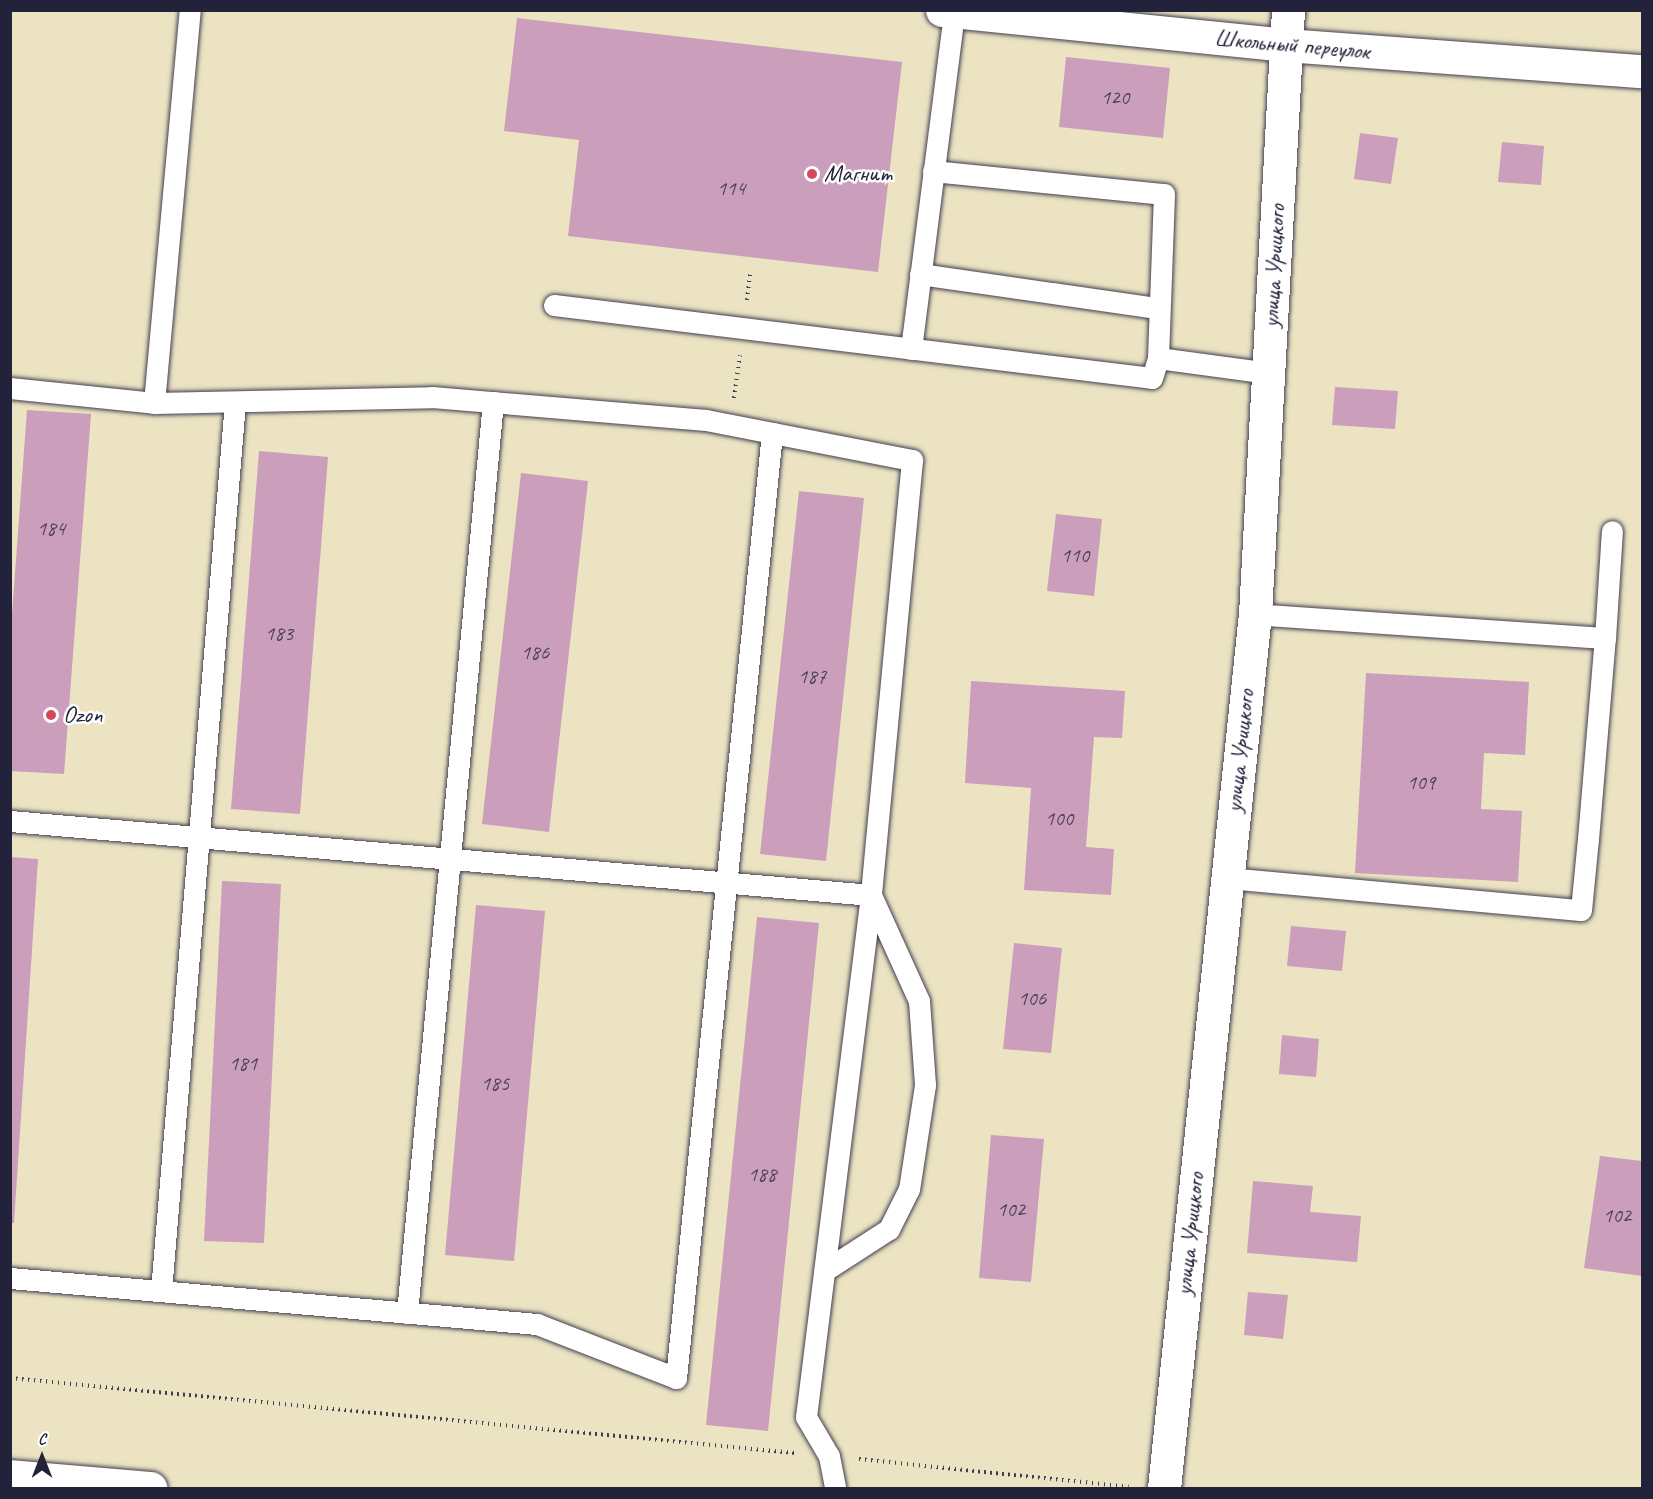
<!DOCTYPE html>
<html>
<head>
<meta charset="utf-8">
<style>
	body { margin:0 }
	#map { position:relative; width:1653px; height:1499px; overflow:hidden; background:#ece3c3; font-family:Caveat,sans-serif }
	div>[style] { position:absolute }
	.building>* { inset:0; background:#cb9ebc }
	.path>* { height:4px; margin-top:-2px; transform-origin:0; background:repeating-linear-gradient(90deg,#403f4f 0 1.5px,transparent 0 6px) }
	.roads { filter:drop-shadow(0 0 2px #403f4f) drop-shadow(0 0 2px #403f4f) }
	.lane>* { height:21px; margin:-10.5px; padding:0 10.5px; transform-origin:10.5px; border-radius:10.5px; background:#fff }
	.street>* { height:33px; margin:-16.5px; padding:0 16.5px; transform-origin:16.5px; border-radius:16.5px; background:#fff }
	.secondary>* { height:33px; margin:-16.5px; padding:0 16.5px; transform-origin:16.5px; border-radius:16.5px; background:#fff }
	.dots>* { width:16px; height:16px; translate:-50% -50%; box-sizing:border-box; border:3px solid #fff; border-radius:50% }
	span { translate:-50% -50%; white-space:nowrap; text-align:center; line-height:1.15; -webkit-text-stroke:5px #fff; paint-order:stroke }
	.number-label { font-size:21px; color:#4c415b }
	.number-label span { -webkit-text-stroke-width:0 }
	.street-label { font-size:24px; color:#22223b }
	.poi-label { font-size:24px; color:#22223b }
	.left { translate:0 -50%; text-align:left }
	.frame { position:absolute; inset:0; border:12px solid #22223b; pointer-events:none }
	.north { position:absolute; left:12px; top:1427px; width:60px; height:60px; -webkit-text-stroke:4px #fff; paint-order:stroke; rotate:0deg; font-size:16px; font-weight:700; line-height:24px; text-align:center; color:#22223b }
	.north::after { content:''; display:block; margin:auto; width:21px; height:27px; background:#22223b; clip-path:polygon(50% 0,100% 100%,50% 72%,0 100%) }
</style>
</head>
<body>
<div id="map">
	<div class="building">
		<div style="clip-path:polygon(517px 18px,902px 62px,878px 272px,568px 236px,579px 140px,504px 131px)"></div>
		<div style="clip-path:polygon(1066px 57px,1170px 68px,1163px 138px,1059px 127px)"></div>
		<div style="clip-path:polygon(1360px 133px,1398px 138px,1391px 184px,1354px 179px)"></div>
		<div style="clip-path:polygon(1502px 142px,1544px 146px,1541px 185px,1498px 182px)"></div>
		<div style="clip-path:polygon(1335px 387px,1398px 391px,1395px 429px,1332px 425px)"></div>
		<div style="clip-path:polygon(27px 410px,91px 414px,64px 774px,10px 771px,10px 641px)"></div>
		<div style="clip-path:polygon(259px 451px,328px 457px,300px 814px,231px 809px)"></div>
		<div style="clip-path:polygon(521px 473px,588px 481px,549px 832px,482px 824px)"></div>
		<div style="clip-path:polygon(799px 491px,864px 498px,826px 861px,760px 854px)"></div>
		<div style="clip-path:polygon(1056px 514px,1102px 519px,1094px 596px,1047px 591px)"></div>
		<div style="clip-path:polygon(1366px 673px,1529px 682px,1525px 755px,1484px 753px,1481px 809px,1522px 811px,1518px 882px,1355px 873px)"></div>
		<div style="clip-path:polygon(971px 681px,1125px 691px,1122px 738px,1094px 737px,1086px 847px,1114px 849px,1111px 895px,1024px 890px,1031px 788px,965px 783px)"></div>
		<div style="clip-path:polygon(10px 857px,38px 859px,14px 1223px,10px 1223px)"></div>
		<div style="clip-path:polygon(222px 881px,281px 884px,264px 1243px,204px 1241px)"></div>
		<div style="clip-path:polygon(476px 905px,545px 911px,514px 1261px,445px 1255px)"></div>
		<div style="clip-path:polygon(757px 917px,819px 923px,768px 1431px,706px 1425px)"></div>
		<div style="clip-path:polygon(1291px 926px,1346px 931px,1342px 971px,1287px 966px)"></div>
		<div style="clip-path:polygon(1014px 943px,1062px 948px,1051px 1053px,1003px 1049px)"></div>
		<div style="clip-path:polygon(1282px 1035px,1319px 1039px,1316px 1077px,1279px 1074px)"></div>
		<div style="clip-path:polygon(991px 1135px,1044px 1139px,1031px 1282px,979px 1278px)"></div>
		<div style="clip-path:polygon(1600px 1156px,1642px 1161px,1642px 1276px,1584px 1268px)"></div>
		<div style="clip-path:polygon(1253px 1181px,1313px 1186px,1310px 1212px,1361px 1216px,1357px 1262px,1247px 1253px)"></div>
		<div style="clip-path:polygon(1248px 1292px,1288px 1295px,1283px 1339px,1244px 1335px)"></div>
	</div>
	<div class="path">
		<div style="left:747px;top:300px;width:26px;rotate:-83deg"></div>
		<div style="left:734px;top:398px;width:43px;rotate:-82.1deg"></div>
		<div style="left:10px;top:1378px;width:789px;rotate:5.46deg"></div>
		<div style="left:859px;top:1459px;width:271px;rotate:5.9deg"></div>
	</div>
	<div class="roads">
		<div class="lane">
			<div style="left:933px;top:171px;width:232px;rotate:5.7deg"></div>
			<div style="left:1164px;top:194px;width:164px;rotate:92.1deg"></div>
			<div style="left:920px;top:274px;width:238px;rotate:8.2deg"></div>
			<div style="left:554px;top:305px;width:602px;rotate:6.96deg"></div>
			<div style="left:1152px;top:378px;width:21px;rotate:-73deg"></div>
			<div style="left:1158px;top:358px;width:112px;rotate:7.7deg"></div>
			<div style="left:911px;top:349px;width:340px;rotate:-82.7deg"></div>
			<div style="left:10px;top:388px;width:145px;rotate:5.9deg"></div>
			<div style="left:154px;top:403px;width:278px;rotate:-1.2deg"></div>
			<div style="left:432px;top:397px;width:275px;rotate:4.8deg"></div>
			<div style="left:706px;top:420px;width:210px;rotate:11deg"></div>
			<div style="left:912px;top:460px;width:437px;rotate:95.4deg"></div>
			<div style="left:871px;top:895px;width:526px;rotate:97.1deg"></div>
			<div style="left:806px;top:1417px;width:45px;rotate:59.5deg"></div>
			<div style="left:829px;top:1456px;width:33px;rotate:79deg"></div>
			<div style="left:154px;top:403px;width:395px;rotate:-84.8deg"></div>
			<div style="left:1605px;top:638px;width:107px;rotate:-86.3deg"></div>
			<div style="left:10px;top:821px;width:864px;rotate:4.91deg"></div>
			<div style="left:871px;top:895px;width:116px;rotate:65.6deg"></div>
			<div style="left:919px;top:1001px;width:84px;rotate:85.9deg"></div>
			<div style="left:925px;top:1085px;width:105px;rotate:98.7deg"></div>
			<div style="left:909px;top:1189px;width:45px;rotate:116.6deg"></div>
			<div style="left:889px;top:1229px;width:77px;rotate:147.1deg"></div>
			<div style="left:1227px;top:878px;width:355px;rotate:5.2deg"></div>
			<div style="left:1581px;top:910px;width:71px;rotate:-84.4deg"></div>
			<div style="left:1588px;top:839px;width:202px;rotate:-85.2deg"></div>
			<div style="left:1605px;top:638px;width:351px;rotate:-176.1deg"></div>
			<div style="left:10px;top:1278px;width:529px;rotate:4.99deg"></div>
			<div style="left:537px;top:1324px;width:149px;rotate:21.2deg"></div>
			<div style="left:676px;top:1378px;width:950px;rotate:-84.2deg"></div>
			<div style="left:161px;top:1291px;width:892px;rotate:-85.24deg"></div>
			<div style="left:407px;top:1313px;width:915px;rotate:-84.61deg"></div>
		</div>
		<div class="street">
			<div style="left:942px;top:10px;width:345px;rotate:5.8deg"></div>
			<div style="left:1285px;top:45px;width:358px;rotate:4.2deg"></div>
		</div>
		<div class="secondary">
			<div style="left:10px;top:1476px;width:141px;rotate:4.9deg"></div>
			<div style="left:1164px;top:1488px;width:879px;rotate:-84.06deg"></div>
			<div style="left:1255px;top:614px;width:605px;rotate:-86.87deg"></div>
		</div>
	</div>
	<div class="dots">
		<div style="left:812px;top:174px;background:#d1495b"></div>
		<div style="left:51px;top:715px;background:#d1495b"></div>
	</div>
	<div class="number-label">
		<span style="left:1115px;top:97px">120</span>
		<span style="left:731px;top:188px">114</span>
		<span style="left:51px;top:528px">184</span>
		<span style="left:1075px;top:555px">110</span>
		<span style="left:279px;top:633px">183</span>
		<span style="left:535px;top:652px">186</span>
		<span style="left:812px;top:676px">187</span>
		<span style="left:1421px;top:782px">109</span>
		<span style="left:1059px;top:818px">100</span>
		<span style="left:1032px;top:998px">106</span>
		<span style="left:243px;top:1063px">181</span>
		<span style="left:495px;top:1083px">185</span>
		<span style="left:762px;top:1174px">188</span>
		<span style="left:1011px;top:1209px">102</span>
		<span style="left:1617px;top:1215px">102</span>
	</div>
	<div class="street-label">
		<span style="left:1292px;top:45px;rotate:5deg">Школьный переулок</span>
		<span style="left:1274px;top:266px;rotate:-87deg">улица Урицкого</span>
		<span style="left:1240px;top:751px;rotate:-84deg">улица Урицкого</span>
		<span style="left:1190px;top:1234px;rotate:-84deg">улица Урицкого</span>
	</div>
	<div class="poi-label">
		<span class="left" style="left:824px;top:174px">Магнит</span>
		<span class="left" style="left:63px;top:715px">Ozon</span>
	</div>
	<div class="frame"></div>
	<div class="north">С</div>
</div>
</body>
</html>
